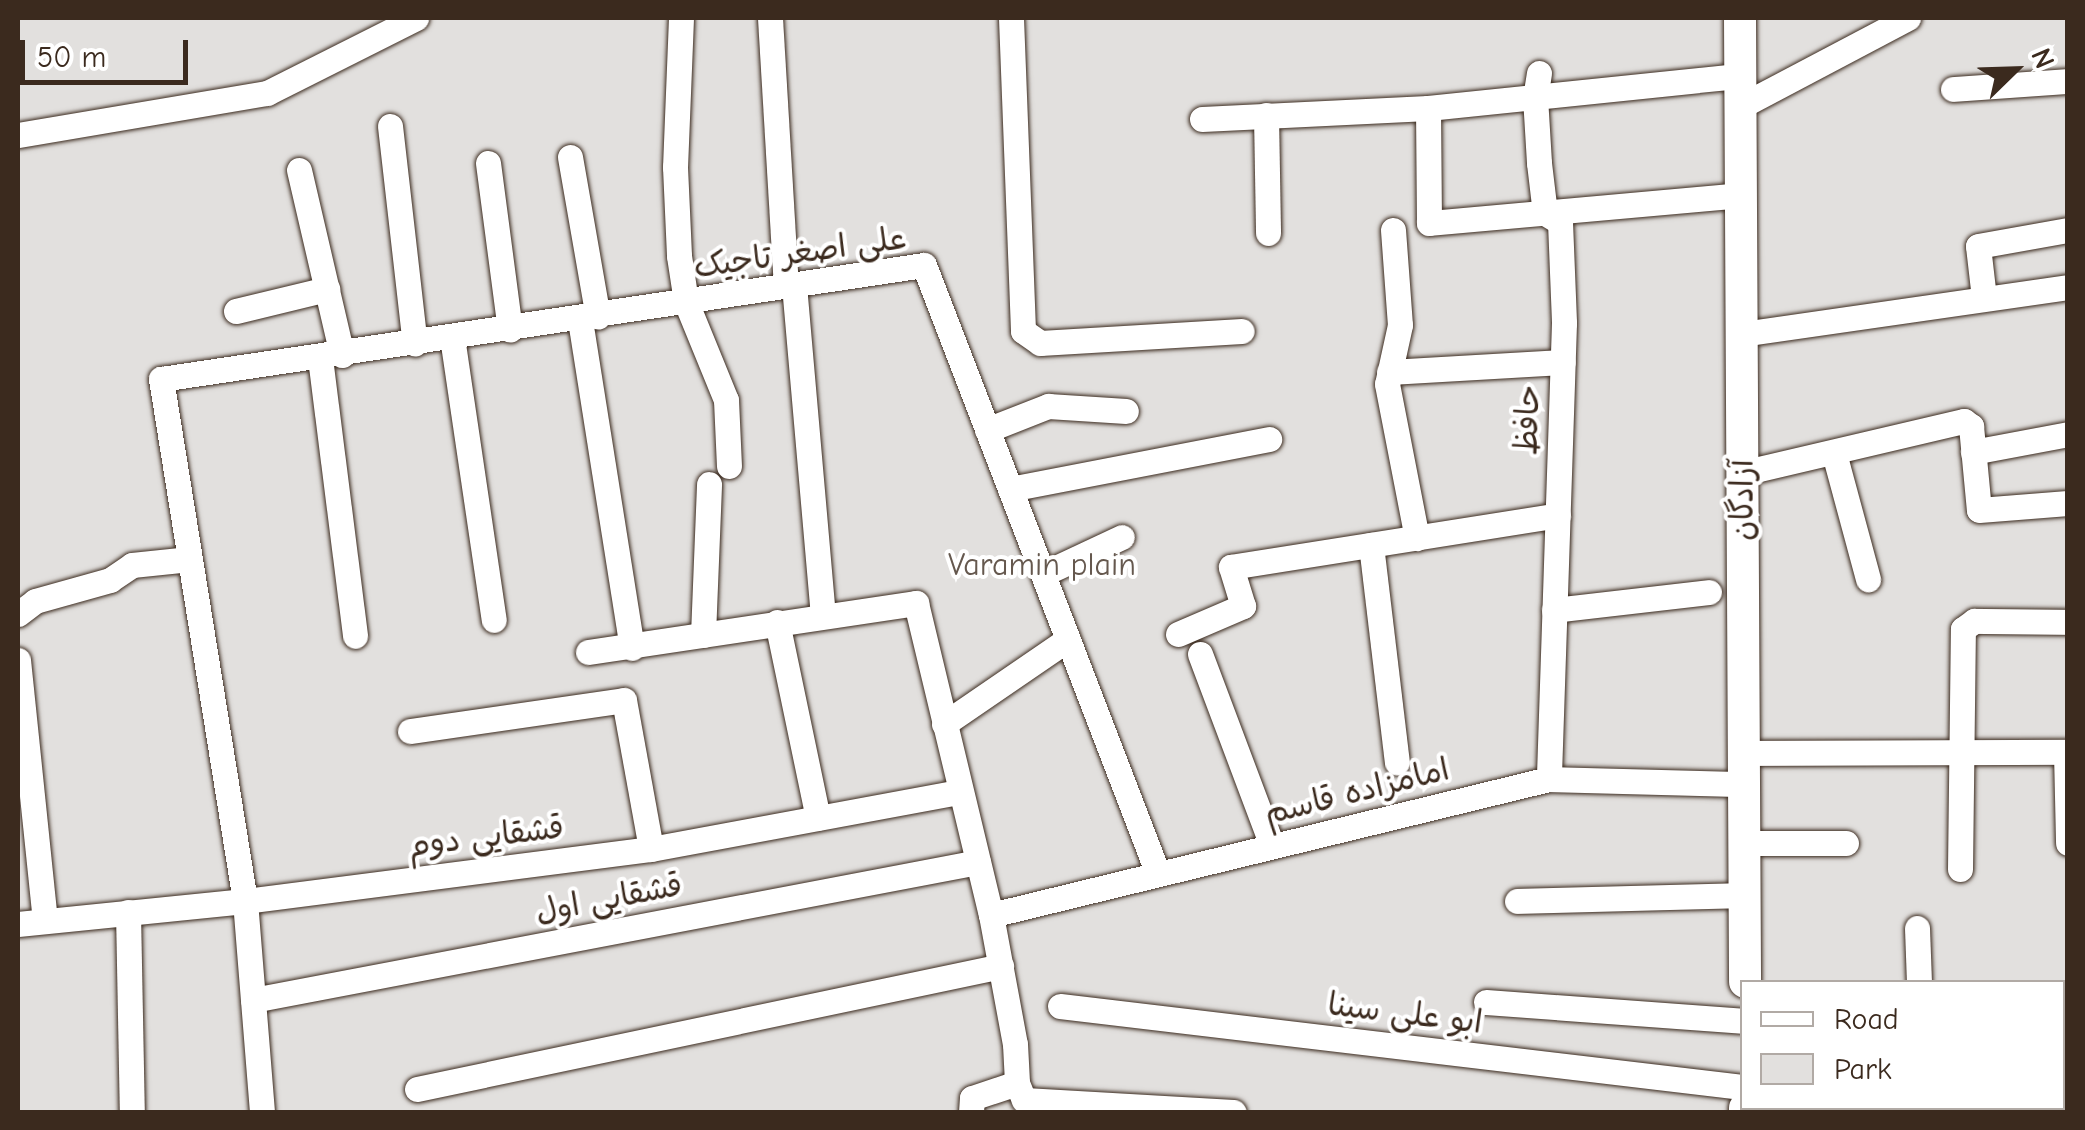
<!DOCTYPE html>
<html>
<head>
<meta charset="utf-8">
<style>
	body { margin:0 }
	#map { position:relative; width:2085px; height:1130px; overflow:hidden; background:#fff; font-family:"Comic Neue","Playpen Sans Arabic",sans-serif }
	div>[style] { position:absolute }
	.green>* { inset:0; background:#e2e0de }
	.roads { filter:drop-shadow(0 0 2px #3b2a1e) drop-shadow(0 0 2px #3b2a1e) }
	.minor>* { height:25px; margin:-12.5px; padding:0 12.5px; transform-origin:12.5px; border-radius:12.5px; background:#fff }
	.major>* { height:32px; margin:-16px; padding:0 16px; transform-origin:16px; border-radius:16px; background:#fff }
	span { translate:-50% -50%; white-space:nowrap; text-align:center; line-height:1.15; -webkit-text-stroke:8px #fff; paint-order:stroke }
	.street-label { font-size:32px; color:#3b2a1e }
	.park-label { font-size:32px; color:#65584e }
	.frame { position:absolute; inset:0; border:20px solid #3b2a1e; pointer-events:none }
	.legend { position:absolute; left:1740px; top:980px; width:325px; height:130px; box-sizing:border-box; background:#fff; border:2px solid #b1aaa5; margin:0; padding:12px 18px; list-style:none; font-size:30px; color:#3b2a1e }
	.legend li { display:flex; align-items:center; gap:20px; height:50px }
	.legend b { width:50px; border:2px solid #b1aaa5 }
	.north { position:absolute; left:1965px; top:20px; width:100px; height:100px; -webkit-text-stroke:8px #fff; paint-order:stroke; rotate:67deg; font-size:28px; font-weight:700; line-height:40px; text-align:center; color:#3b2a1e }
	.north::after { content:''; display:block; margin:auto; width:35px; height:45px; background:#3b2a1e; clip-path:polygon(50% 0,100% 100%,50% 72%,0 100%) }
	.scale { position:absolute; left:20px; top:40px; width:168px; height:45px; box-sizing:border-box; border:5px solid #3b2a1e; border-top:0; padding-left:12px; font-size:30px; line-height:35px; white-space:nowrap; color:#3b2a1e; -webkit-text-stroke:8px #fff; paint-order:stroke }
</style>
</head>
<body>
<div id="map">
	<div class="green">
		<div style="clip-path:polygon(evenodd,18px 18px,2067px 18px,2067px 1112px,18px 1112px,18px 18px,1742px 982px,2062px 982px,2062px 1108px,1742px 1108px,1742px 982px)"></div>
	</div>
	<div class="roads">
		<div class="minor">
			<div style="left:681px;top:18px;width:149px;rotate:92.3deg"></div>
			<div style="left:675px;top:167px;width:89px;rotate:87.4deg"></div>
			<div style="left:679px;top:256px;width:47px;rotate:81.3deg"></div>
			<div style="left:686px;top:302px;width:106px;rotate:67.8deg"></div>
			<div style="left:726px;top:400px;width:66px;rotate:87.4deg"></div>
			<div style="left:770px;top:18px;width:268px;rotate:86.6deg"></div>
			<div style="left:1011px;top:18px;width:313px;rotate:87.8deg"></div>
			<div style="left:1023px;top:331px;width:21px;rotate:35deg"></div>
			<div style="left:1040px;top:343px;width:202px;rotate:-3.4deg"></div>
			<div style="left:1539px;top:73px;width:24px;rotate:99deg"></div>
			<div style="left:1535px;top:97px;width:66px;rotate:86.5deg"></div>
			<div style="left:1539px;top:163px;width:50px;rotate:83.2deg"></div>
			<div style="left:1545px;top:213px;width:17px;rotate:31deg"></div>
			<div style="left:1560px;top:222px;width:101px;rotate:87.7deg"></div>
			<div style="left:1564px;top:323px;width:456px;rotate:91.9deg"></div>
			<div style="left:1953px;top:89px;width:115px;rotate:-4deg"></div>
			<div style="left:1741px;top:106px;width:189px;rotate:-27.8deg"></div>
			<div style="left:1428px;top:108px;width:115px;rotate:89.5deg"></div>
			<div style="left:1429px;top:223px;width:313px;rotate:-5.1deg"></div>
			<div style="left:1266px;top:115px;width:118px;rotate:89deg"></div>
			<div style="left:1202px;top:119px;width:226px;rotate:-2.8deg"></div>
			<div style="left:1428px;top:108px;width:314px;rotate:-5.9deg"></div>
			<div style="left:390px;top:126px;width:219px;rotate:83.5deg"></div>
			<div style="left:18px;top:135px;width:253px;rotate:-9.6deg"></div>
			<div style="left:267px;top:93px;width:167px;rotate:-26.7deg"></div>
			<div style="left:570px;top:157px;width:162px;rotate:80.1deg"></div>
			<div style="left:488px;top:163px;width:168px;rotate:82.5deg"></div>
			<div style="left:299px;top:170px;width:190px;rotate:76.9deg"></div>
			<div style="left:1393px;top:230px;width:95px;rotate:85.8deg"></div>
			<div style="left:1400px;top:325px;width:60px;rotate:102.4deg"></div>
			<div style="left:1387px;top:384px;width:157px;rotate:79deg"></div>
			<div style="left:794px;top:285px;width:331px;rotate:85deg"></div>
			<div style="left:1984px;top:298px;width:52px;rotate:-96.6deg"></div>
			<div style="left:1978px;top:246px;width:91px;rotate:-10.1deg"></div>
			<div style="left:236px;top:311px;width:94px;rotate:-13.6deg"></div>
			<div style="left:580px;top:320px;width:332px;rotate:81deg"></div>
			<div style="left:1742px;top:334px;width:329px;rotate:-8.2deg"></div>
			<div style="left:452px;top:337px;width:286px;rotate:81.6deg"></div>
			<div style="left:320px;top:358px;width:280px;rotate:82.8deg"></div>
			<div style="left:1389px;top:372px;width:174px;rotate:-3.3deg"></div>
			<div style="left:987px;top:430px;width:66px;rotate:-21.5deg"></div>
			<div style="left:1048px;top:406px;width:78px;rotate:3.7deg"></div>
			<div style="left:1973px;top:452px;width:97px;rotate:-10.7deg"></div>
			<div style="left:1834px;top:453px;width:131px;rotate:74.9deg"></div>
			<div style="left:1742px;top:473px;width:228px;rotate:-13.2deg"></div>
			<div style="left:1964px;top:421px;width:9px;rotate:36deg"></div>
			<div style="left:1971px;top:426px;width:84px;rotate:84.6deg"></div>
			<div style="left:1979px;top:510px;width:89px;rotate:-4.5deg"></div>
			<div style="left:1010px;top:489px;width:264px;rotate:-10.9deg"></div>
			<div style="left:1371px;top:545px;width:219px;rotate:83.2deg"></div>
			<div style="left:1043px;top:574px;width:87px;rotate:-25.1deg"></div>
			<div style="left:1554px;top:610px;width:156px;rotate:-6.6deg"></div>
			<div style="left:18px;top:614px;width:21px;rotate:-37deg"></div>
			<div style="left:35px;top:601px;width:78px;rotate:-15.6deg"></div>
			<div style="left:110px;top:580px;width:27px;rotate:-34deg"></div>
			<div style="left:132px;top:565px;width:58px;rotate:-5.9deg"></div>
			<div style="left:777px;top:622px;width:200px;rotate:78.2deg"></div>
			<div style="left:1178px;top:634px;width:71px;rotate:-23.3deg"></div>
			<div style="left:1243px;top:606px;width:41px;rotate:-107.1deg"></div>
			<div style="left:1231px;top:567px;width:331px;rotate:-9deg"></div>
			<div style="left:703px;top:635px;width:151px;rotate:-87.7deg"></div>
			<div style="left:588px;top:652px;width:332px;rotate:-8.5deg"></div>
			<div style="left:916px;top:603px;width:321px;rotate:76.5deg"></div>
			<div style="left:991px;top:915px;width:131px;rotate:79.5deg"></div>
			<div style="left:1015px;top:1044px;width:39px;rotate:87deg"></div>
			<div style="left:1017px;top:1083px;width:18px;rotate:68deg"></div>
			<div style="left:1024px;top:1100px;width:210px;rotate:3.3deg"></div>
			<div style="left:1200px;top:654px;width:205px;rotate:69.4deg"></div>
			<div style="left:18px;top:660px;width:261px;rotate:84.1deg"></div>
			<div style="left:944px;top:724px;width:150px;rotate:-34.4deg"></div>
			<div style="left:410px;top:731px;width:216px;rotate:-8.2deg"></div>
			<div style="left:624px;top:700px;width:151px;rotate:79.7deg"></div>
			<div style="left:2066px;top:752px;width:91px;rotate:88.7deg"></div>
			<div style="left:1744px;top:753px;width:324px;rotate:-0.2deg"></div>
			<div style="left:1744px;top:843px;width:102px"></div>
			<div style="left:1960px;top:869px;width:240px;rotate:-89.3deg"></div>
			<div style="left:1963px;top:629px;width:14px;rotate:-36deg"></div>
			<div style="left:1974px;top:621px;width:94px;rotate:0.6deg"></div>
			<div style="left:1517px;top:901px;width:227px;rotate:-1.5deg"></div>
			<div style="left:128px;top:912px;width:200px;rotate:88.9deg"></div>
			<div style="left:991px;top:915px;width:574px;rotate:-13.7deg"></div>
			<div style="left:1549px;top:779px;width:195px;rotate:1.5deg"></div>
			<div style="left:18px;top:924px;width:228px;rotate:-5.8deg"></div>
			<div style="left:245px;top:901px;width:409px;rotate:-7.3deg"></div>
			<div style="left:651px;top:849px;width:314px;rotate:-10.5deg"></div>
			<div style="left:1917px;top:928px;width:54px;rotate:87.9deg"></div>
			<div style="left:253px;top:1000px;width:738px;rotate:-10.78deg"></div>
			<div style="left:1486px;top:1002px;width:257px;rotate:4.2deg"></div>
			<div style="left:1060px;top:1006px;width:687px;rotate:6.77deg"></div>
			<div style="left:2062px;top:1037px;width:6px;rotate:-9deg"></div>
			<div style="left:417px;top:1089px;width:597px;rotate:-11.89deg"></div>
			<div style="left:2055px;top:1108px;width:4px;rotate:90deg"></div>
			<div style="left:262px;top:1112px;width:212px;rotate:-94.6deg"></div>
			<div style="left:245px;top:901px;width:529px;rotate:-99.14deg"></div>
			<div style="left:161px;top:379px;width:771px;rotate:-8.5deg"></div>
			<div style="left:924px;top:265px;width:652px;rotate:68.98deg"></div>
			<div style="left:971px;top:1112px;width:14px;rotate:-86deg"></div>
			<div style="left:972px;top:1098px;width:47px;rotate:-18.4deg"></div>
		</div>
		<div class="major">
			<div style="left:1740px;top:18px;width:964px;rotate:89.7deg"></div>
			<div style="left:1745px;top:1108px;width:4px;rotate:90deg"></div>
		</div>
	</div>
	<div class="street-label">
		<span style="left:800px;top:253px;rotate:-8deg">علی اصغر تاجیک</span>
		<span style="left:1528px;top:420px;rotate:-88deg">حافظ</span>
		<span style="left:1743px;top:500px;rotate:-90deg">آزادگان</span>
		<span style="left:1357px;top:792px;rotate:-14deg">امامزاده قاسم</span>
		<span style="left:486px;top:837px;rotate:-7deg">قشقایی دوم</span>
		<span style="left:609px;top:899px;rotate:-11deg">قشقایی اول</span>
		<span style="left:1405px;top:1014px;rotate:7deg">ابو علی سینا</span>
	</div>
	<div class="park-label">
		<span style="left:1042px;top:565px">Varamin plain</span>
	</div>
	<div class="frame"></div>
	<ul class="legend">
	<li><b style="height:12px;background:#fff"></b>Road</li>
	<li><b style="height:28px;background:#e2e0de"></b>Park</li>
	</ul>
	<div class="north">N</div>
	<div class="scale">50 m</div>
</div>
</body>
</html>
